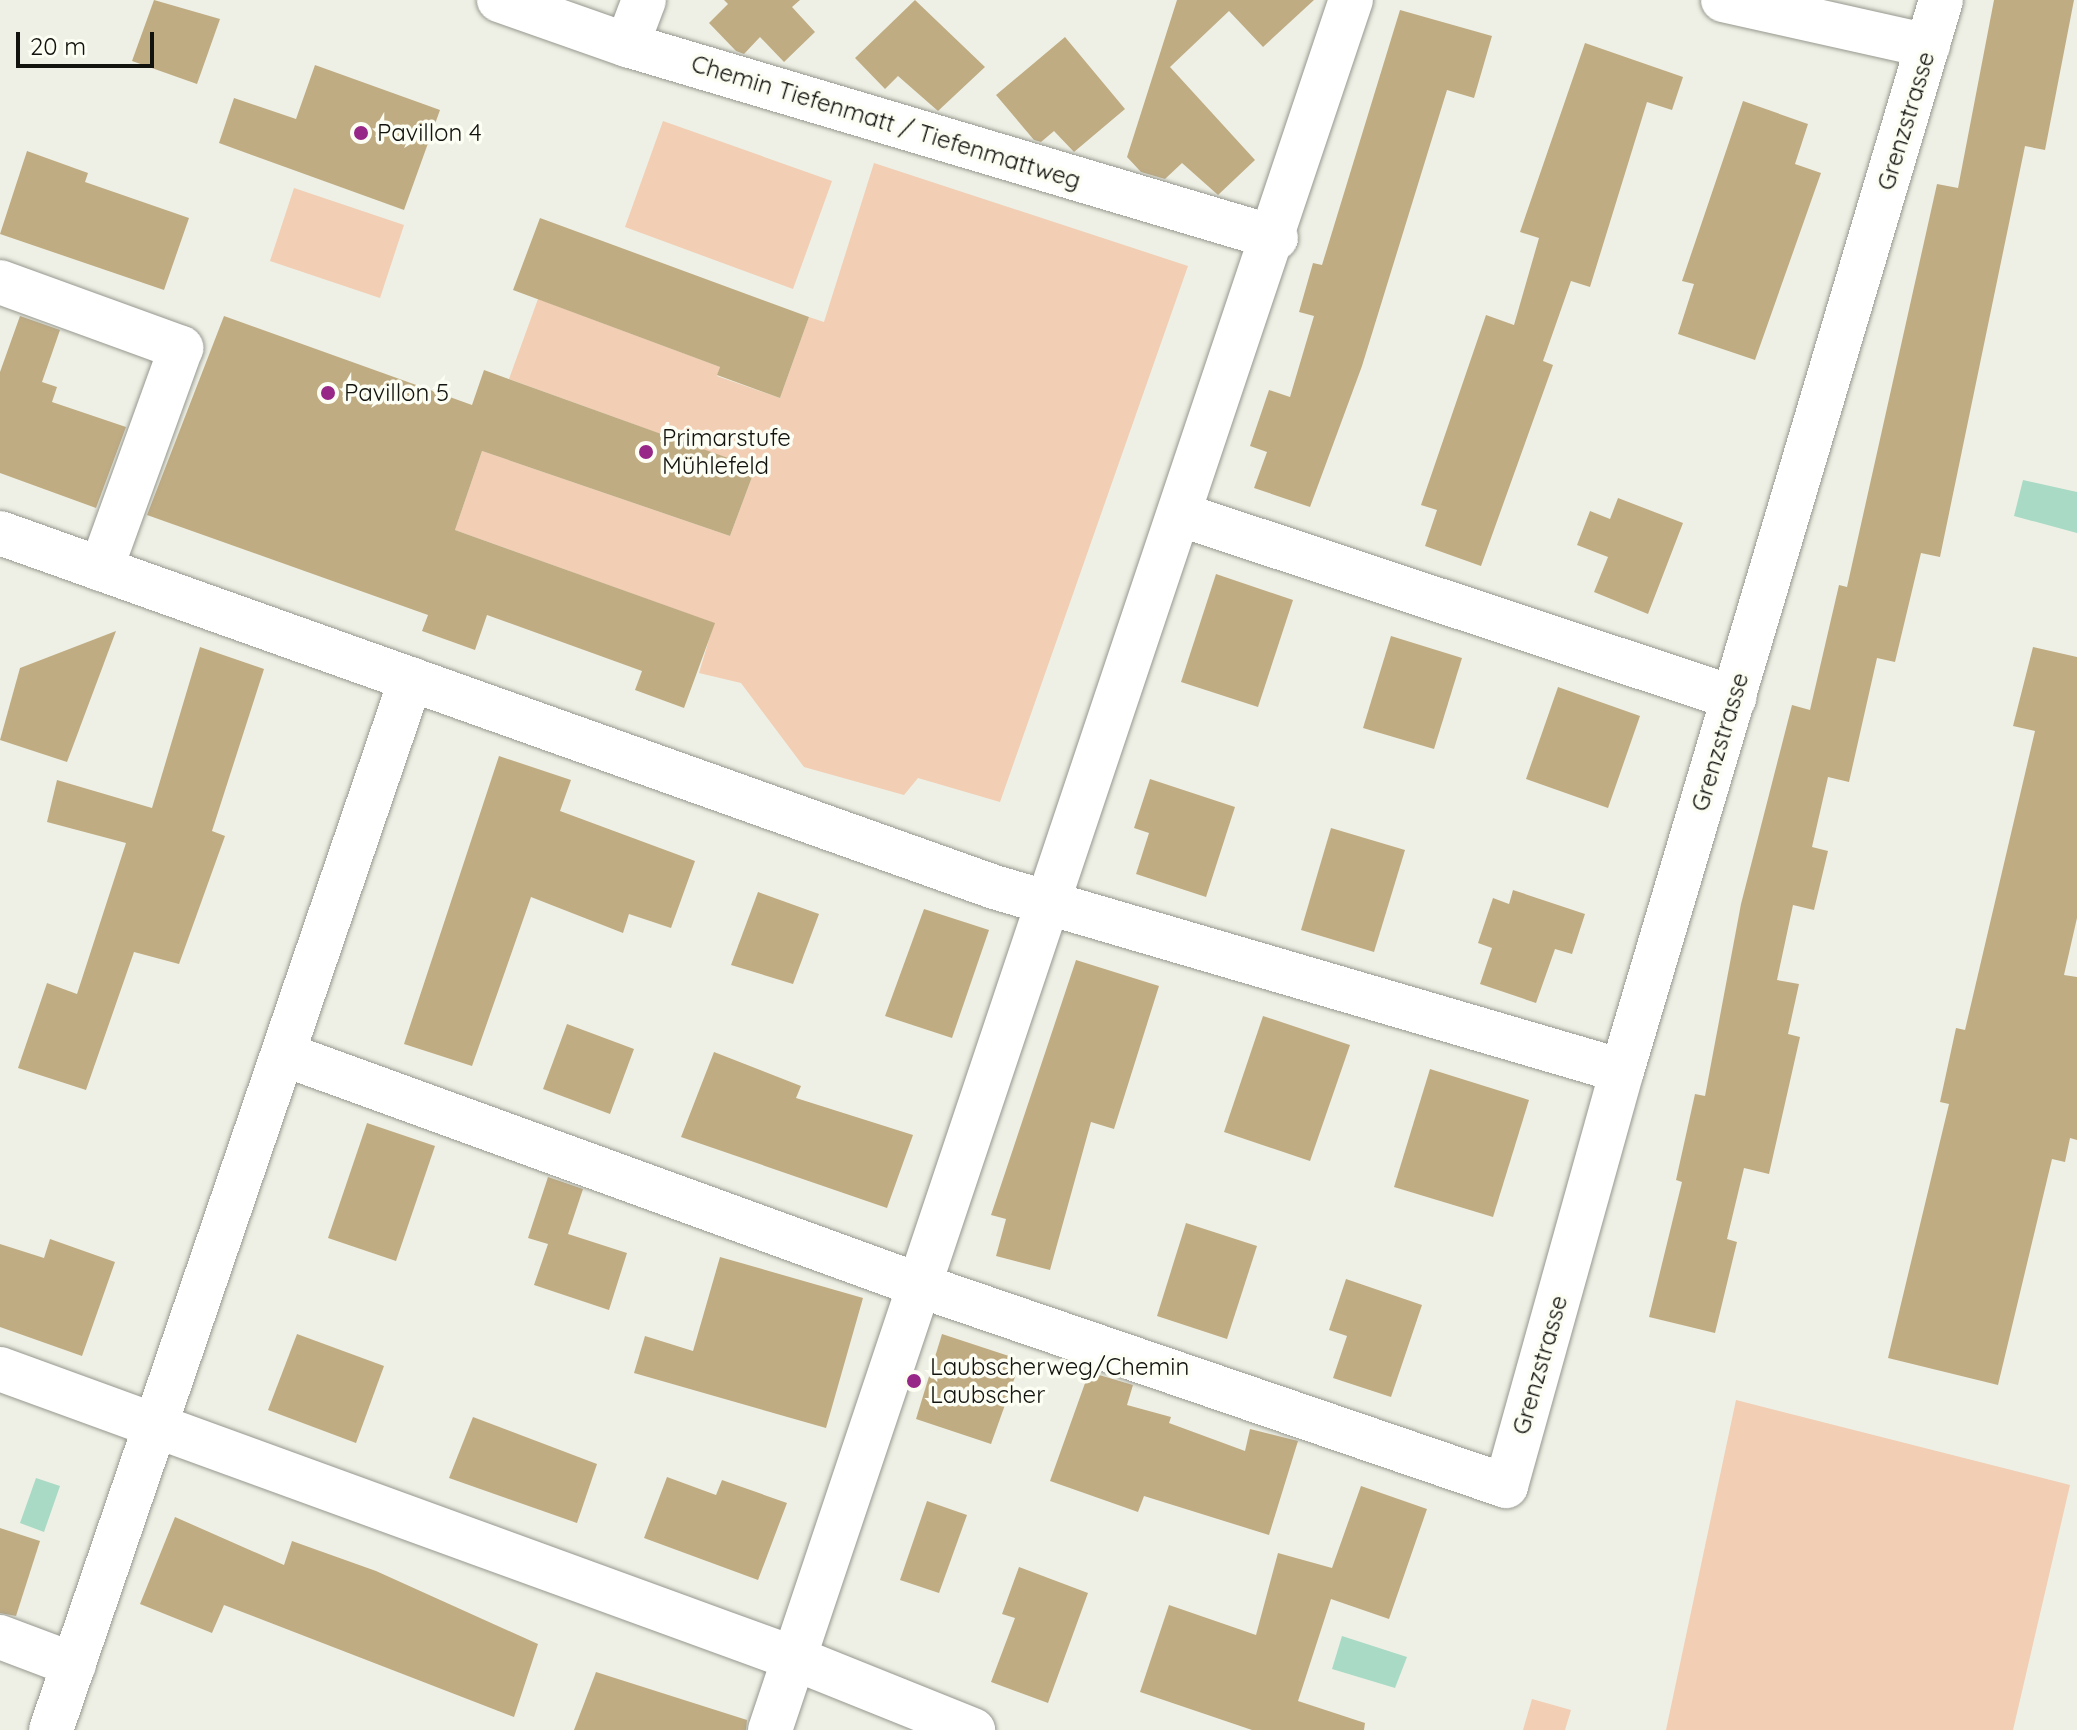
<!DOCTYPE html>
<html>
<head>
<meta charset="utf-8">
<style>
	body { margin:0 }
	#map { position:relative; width:2077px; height:1730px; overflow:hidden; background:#eef0e5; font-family:Quicksand,sans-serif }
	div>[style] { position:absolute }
	.green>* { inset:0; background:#f1ceb4 }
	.water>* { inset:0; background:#a9dac5 }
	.building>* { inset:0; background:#c0ac83 }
	.roads { filter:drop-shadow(0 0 2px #97988f) drop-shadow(0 0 2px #97988f) }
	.minor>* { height:44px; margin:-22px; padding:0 22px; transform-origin:22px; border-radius:22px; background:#fff }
	.dots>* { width:22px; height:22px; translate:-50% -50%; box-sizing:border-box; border:4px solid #fcfdf3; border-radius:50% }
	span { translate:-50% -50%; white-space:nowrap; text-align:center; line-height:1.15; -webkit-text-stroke:7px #fcfdf3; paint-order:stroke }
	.street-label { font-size:24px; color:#12120e }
	.poi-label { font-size:24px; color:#12120e }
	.left { translate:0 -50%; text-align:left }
	.scale { position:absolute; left:16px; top:32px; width:138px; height:36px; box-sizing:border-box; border:4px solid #12120e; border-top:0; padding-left:10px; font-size:24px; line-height:28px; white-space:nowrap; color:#12120e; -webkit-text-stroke:6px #fcfdf3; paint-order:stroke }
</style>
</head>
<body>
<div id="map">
	<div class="green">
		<div style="clip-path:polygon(663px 121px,832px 181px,793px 289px,625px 227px)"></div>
		<div style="clip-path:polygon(874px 163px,1188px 266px,1000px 802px,918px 778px,904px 795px,804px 767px,741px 683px,699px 673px,714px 623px,455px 530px,482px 451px,730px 536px,752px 477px,724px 467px,727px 458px,509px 379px,538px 299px,720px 367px,717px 376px,780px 398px,809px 317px,824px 322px)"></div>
		<div style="clip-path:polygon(294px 188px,404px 225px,380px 298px,270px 261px)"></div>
		<div style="clip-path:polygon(1736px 1400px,2070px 1485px,2013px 1730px,1666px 1730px)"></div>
		<div style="clip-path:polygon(1532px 1699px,1571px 1710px,1565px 1730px,1523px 1730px)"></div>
	</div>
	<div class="water">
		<div style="clip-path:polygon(2023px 480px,2077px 492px,2077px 533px,2014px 516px)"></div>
		<div style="clip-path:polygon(36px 1478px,60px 1486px,44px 1532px,20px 1523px)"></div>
		<div style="clip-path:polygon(1342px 1636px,1407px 1657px,1395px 1688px,1332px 1669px)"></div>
	</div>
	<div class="building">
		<div style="clip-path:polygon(154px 0,220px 19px,197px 84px,132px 61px)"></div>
		<div style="clip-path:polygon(724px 0,800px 0,792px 7px,815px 32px,784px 62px,760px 37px,744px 54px,736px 51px,709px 23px,728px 4px)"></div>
		<div style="clip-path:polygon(915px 0,985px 67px,938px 111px,898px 76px,885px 89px,855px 58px)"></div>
		<div style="clip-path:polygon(1177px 0,1314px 0,1263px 47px,1229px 11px,1170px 67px,1255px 160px,1218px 195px,1182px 163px,1165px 179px,1141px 172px,1127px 157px)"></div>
		<div style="clip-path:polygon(1994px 0,2074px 0,2045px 150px,2025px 146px,1940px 557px,1921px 553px,1895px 662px,1877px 658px,1849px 782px,1828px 777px,1812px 847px,1828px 851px,1814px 910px,1793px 905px,1777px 980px,1799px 984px,1788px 1034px,1800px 1037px,1769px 1174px,1744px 1168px,1727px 1239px,1737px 1242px,1715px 1333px,1649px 1317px,1682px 1182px,1676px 1180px,1695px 1094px,1705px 1096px,1741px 904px,1792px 705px,1810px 710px,1839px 585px,1847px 587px,1937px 184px,1958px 188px)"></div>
		<div style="clip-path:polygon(1400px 10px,1492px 36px,1474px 98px,1447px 90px,1362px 366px,1310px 507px,1254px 488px,1267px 452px,1250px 446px,1269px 390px,1290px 397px,1314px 316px,1299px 312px,1313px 263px,1322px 265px)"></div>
		<div style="clip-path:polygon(1065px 37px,1125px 109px,1074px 152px,1054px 131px,1041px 142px,1034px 140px,996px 95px)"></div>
		<div style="clip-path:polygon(1585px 43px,1683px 77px,1672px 110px,1647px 102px,1590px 287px,1571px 281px,1543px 361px,1553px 365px,1481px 566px,1425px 546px,1437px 510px,1421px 505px,1486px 315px,1514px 325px,1539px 238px,1520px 232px)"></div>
		<div style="clip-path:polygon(315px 65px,440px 110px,404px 210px,219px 143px,234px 98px,296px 119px)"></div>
		<div style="clip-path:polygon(1743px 101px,1808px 124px,1795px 164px,1821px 173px,1755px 360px,1678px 334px,1694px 284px,1682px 281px)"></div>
		<div style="clip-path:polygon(27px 151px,88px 173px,85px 182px,189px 218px,164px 290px,0 234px)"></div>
		<div style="clip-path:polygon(540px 218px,809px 317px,780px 398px,717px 375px,720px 367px,513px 290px)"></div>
		<div style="clip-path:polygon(20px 316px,60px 330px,42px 382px,57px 387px,52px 402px,126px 427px,96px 508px,0 473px,0 372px)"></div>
		<div style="clip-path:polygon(224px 316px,472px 405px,484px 370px,728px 458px,724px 467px,752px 477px,730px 536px,482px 451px,455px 530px,715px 623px,684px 708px,635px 690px,642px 671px,487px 615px,475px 650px,422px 631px,428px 615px,147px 515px)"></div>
		<div style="clip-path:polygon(1618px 498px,1683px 523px,1648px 614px,1594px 592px,1608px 557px,1577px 545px,1590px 511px,1610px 519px)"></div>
		<div style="clip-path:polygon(1216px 574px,1293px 600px,1258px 707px,1181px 682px)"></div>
		<div style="clip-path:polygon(116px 631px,67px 762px,0 740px,20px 668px)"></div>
		<div style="clip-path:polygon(1391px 636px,1462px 658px,1434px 749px,1363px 728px)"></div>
		<div style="clip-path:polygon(200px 647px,264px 669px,212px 831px,225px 836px,179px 964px,134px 952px,86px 1090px,18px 1068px,47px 983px,77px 994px,126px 843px,47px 822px,57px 780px,152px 808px)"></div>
		<div style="clip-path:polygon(2033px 647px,2077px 657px,2077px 918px,2064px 975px,2077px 977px,2077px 1140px,2070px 1138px,2065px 1162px,2052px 1159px,1998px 1385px,1888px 1358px,1949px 1104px,1940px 1102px,1956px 1028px,1965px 1030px,2035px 731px,2013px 726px)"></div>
		<div style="clip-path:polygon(1558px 687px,1640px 716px,1608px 808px,1526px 779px)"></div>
		<div style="clip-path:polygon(499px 756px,571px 780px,560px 811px,695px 861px,671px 928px,629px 914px,623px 933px,531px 897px,472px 1066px,404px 1044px)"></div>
		<div style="clip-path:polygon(1150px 779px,1235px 807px,1206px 897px,1136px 874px,1149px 833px,1134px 828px)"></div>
		<div style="clip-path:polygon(1331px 828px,1405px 850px,1374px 952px,1301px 930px)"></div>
		<div style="clip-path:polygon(1513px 890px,1585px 914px,1572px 954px,1555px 949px,1536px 1003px,1480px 984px,1492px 948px,1478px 943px,1493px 898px,1509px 904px)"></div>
		<div style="clip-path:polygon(758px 892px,819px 914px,793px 984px,731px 965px)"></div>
		<div style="clip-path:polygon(924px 909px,989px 930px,952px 1038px,885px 1016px)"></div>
		<div style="clip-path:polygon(1076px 960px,1159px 986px,1114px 1129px,1091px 1122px,1050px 1270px,996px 1256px,1006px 1219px,991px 1215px)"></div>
		<div style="clip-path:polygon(1263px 1016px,1350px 1045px,1310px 1161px,1224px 1132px)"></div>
		<div style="clip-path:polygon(567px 1024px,634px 1049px,610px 1114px,543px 1089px)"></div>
		<div style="clip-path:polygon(714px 1052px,801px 1086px,796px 1098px,913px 1135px,887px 1208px,681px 1137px)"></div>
		<div style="clip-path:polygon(1430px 1069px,1529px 1100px,1493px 1217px,1394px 1187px)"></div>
		<div style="clip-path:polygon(367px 1123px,435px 1146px,396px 1261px,328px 1238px)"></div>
		<div style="clip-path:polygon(548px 1177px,583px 1189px,568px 1234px,627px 1253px,609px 1310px,534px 1285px,548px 1244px,528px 1238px)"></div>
		<div style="clip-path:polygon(1186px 1223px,1257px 1246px,1227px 1339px,1157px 1316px)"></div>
		<div style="clip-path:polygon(50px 1239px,115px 1262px,82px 1356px,0 1327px,0 1244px,44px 1258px)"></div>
		<div style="clip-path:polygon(720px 1257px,863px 1298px,826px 1428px,634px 1373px,645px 1336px,693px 1351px)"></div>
		<div style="clip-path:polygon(1346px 1279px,1422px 1305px,1391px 1397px,1333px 1378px,1347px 1336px,1329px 1330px)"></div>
		<div style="clip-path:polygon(297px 1334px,384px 1366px,356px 1443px,268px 1410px)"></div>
		<div style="clip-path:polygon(942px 1334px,1021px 1360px,991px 1444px,916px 1419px)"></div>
		<div style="clip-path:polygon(1089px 1372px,1133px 1385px,1127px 1405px,1171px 1417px,1169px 1423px,1245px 1451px,1250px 1429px,1298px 1441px,1269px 1535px,1144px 1496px,1138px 1512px,1050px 1481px)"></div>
		<div style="clip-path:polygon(473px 1417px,597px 1464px,577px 1523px,449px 1478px)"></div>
		<div style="clip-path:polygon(667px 1477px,716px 1495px,722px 1480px,787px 1503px,758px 1580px,644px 1538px)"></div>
		<div style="clip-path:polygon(1361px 1486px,1427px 1509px,1389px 1619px,1331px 1599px,1298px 1701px,1365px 1723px,1364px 1730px,1252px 1730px,1140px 1692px,1169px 1605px,1256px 1635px,1278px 1553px,1332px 1568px)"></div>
		<div style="clip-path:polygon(927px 1501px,967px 1515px,939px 1593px,900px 1580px)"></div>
		<div style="clip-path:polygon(175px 1517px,284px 1565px,292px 1541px,376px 1571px,538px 1644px,514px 1717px,224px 1605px,212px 1633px,140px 1604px)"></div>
		<div style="clip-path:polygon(0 1528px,40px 1541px,16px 1616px,0 1613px)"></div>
		<div style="clip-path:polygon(1019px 1567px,1088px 1593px,1048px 1703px,991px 1682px,1015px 1618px,1002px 1614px)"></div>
		<div style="clip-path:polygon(596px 1672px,747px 1720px,746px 1730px,574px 1730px)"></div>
	</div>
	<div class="roads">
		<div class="minor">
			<div style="left:499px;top:0;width:136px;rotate:19.4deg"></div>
			<div style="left:627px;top:45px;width:677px;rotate:16.56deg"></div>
			<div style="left:1723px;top:0;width:210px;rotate:12.6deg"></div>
			<div style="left:627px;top:45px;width:48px;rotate:-69.3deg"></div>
			<div style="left:0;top:282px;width:193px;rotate:20deg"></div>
			<div style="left:181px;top:348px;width:235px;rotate:109.9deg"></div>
			<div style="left:1182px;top:515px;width:582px;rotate:18.34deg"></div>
			<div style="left:0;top:533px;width:1055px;rotate:19.6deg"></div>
			<div style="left:994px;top:887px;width:654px;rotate:16.33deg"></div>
			<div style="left:286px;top:1055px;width:679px;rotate:19.98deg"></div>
			<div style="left:924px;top:1287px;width:615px;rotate:18.88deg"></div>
			<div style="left:1506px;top:1486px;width:431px;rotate:-74.4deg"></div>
			<div style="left:1622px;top:1071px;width:1117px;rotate:-73.41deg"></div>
			<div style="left:0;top:1369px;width:847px;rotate:20.02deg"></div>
			<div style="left:796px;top:1659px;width:191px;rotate:21.9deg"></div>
			<div style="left:0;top:1637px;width:79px;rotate:20.7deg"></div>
			<div style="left:51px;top:1730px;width:1111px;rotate:-71.09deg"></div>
			<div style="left:770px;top:1730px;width:1825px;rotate:-71.44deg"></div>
		</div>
	</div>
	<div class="dots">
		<div style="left:361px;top:133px;background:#982888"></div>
		<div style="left:328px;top:393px;background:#982888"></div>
		<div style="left:646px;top:452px;background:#982888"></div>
		<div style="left:914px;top:1381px;background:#982888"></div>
	</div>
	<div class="street-label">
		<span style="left:1906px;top:121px;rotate:-73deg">Grenzstrasse</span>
		<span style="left:886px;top:122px;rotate:17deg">Chemin Tiefenmatt / Tiefenmattweg</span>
		<span style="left:1720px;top:742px;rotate:-73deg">Grenzstrasse</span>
		<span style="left:1540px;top:1365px;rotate:-74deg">Grenzstrasse</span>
	</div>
	<div class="poi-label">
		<span class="left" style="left:377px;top:133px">Pavillon 4</span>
		<span class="left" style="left:344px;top:393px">Pavillon 5</span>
		<span class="left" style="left:662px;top:452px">Primarstufe<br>Mühlefeld</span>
		<span class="left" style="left:930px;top:1381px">Laubscherweg/Chemin<br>Laubscher</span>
	</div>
	<div class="scale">20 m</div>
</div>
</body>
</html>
